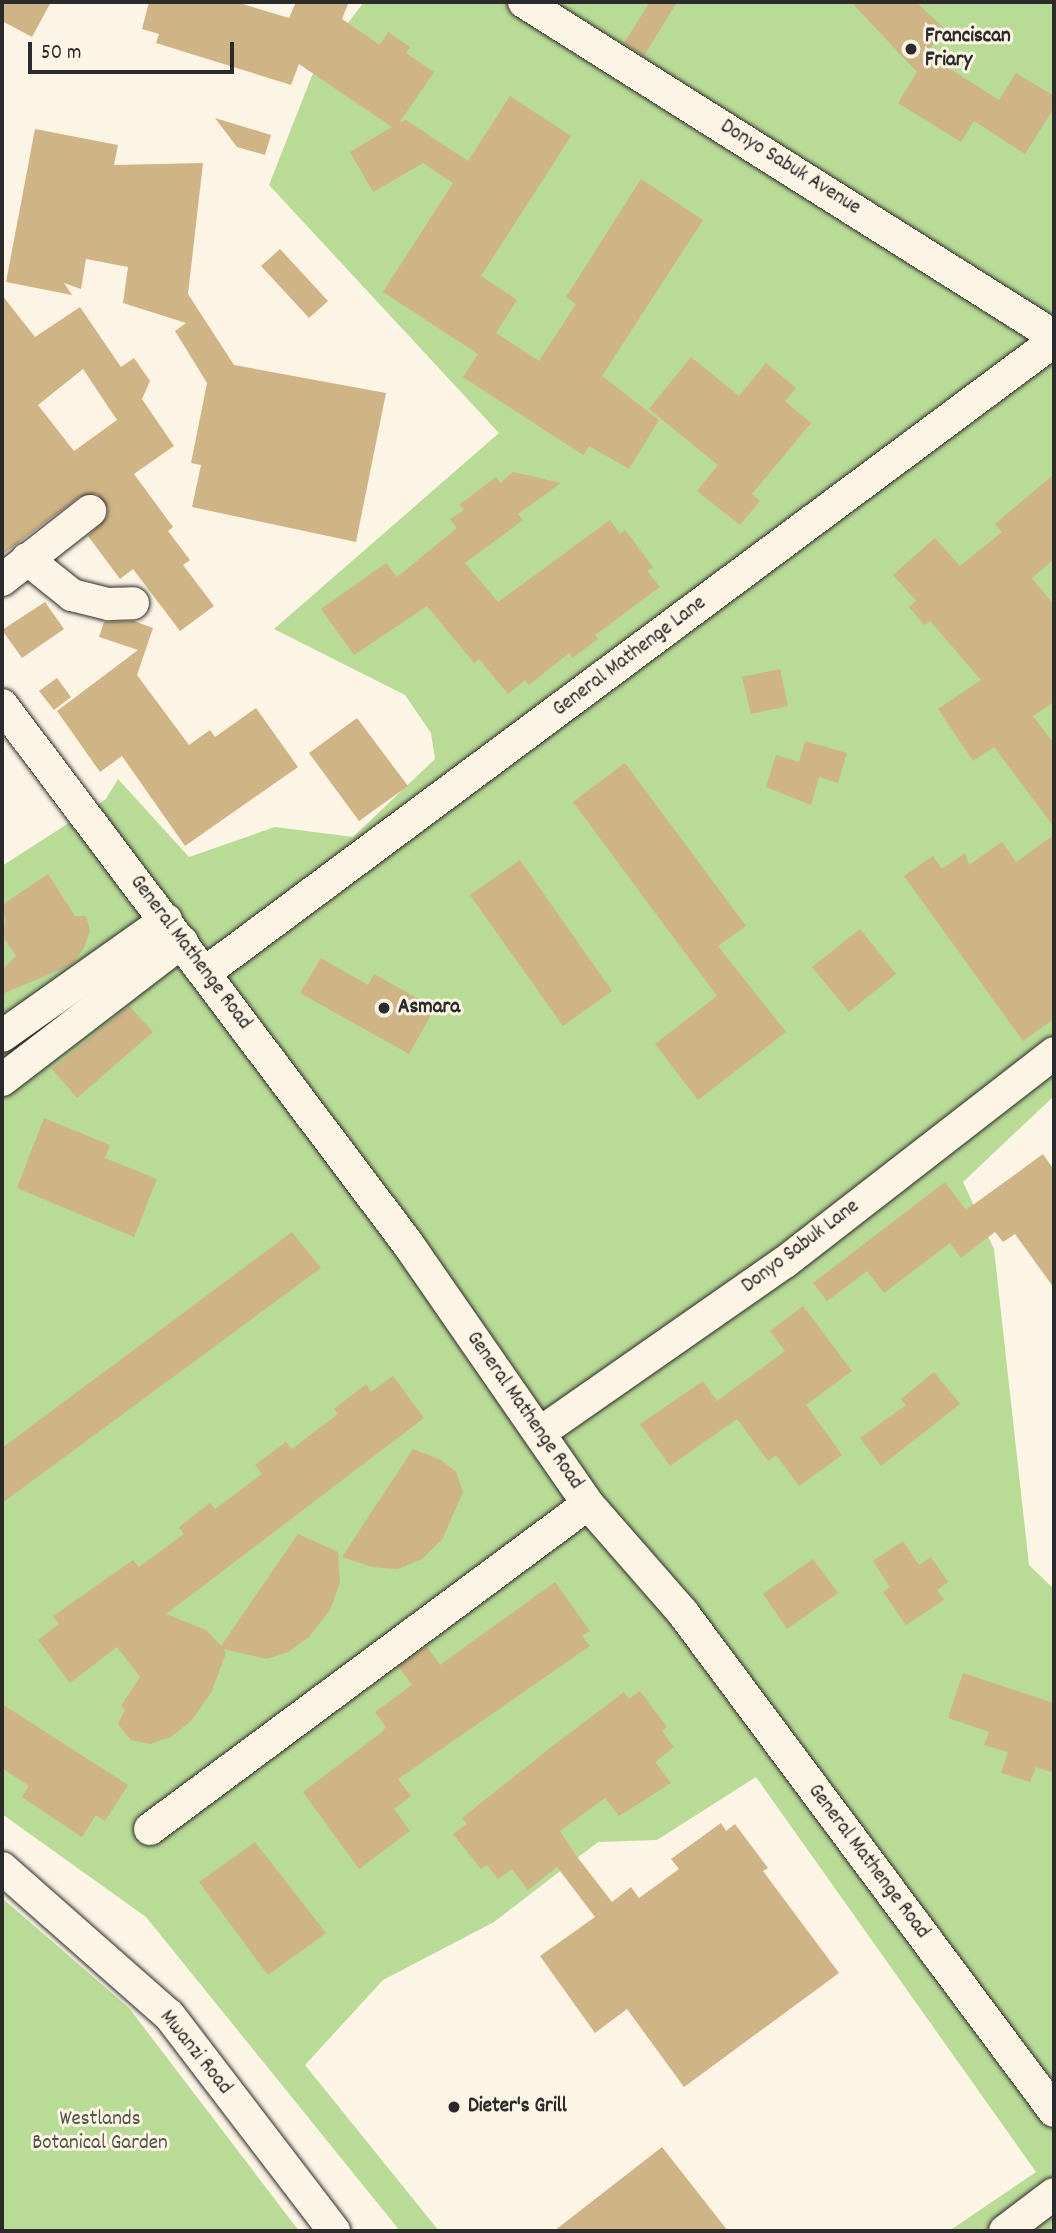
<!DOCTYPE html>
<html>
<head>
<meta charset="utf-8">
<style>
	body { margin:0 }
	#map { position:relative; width:1056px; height:2233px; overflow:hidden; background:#fcf5e5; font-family:Dekko,sans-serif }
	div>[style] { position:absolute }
	.green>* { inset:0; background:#b8db95 }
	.building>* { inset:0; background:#cfb485 }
	.roads { filter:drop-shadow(0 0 2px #2b2b2b) drop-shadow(0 0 2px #2b2b2b) }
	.minor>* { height:32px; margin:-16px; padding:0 16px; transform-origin:16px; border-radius:16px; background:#fcf5e5 }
	.dots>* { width:19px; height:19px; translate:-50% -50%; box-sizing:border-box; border:4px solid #fcf5e5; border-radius:50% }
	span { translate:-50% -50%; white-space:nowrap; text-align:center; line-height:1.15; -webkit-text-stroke:6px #fcf5e5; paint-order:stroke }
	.poi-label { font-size:21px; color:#2b2b2b; font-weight:700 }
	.left { translate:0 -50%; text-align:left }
	.street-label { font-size:21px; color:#2b2b2b }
	.park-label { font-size:21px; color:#4e5746 }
	.frame { position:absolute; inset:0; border:4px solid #2b2b2b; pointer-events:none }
	.scale { position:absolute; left:28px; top:42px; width:206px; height:32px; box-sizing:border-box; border:4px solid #2b2b2b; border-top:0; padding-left:9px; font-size:21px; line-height:24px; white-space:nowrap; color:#2b2b2b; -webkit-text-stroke:5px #fcf5e5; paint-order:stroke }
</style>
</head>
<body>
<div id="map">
	<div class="green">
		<div style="clip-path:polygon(364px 2px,1054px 2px,1054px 1096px,963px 1182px,994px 1249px,1029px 1565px,1054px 1589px,1054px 2231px,949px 2231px,1036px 2172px,756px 1777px,657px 1840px,598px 1842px,494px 1922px,383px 1980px,305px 2065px,439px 2231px,400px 2231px,146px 1917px,2px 1814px,2px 866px,106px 799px,118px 779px,189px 857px,275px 827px,353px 837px,435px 759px,431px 733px,405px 695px,274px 629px,499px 433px,269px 185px,317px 63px)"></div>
		<div style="clip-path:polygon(2px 1898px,129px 2008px,299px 2231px,2px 2231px)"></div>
	</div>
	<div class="building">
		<div style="clip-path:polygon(2px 2px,51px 2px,32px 37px,2px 21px)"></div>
		<div style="clip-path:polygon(149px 2px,236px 2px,289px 18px,296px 2px,349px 2px,342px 19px,380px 45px,388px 32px,410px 47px,406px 53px,434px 72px,399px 123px,406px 120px,468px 161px,510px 96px,571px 136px,481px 276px,517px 300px,496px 333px,539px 361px,576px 304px,566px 297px,641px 179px,703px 220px,602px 376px,659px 420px,629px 469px,589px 446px,583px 455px,463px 377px,478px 354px,383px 292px,453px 183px,423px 163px,373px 192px,350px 152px,392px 127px,299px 64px,291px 85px,156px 43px,159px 34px,142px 29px)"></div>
		<div style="clip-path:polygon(650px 2px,677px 2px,644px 56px,624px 43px)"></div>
		<div style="clip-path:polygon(851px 2px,916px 2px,947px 31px,925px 53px,999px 100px,1016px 73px,1054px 96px,1054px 108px,1025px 154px,974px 121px,961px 142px,898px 103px,917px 72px)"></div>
		<div style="clip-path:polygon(215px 118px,271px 135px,265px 155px,237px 147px)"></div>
		<div style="clip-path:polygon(35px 129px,118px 145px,114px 165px,203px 163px,188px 294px,234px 365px,386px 393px,356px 542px,192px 507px,201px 465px,191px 463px,207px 383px,175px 331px,186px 323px,123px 303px,128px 267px,86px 259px,81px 289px,64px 283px,72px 295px,6px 282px)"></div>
		<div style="clip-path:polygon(280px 249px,328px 301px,309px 318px,261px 266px)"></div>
		<div style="clip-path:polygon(evenodd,2px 295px,35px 337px,80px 307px,121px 367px,134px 358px,150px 381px,142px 399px,174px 446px,134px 474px,173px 527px,168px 531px,190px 560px,183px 565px,214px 606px,180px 631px,133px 569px,120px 579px,88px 536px,107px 517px,108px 508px,97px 494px,79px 497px,2px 555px,2px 295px,83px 369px,117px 420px,74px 451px,38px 405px,83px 369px)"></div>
		<div style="clip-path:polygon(691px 357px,739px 396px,766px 363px,796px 388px,785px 401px,811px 423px,752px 494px,760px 501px,740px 525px,697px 491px,718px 465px,649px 409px)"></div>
		<div style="clip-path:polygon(513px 472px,561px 483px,518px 514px,523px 520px,465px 563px,498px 602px,610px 520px,620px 534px,625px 530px,653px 567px,647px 571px,660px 587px,595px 635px,598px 639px,572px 658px,569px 653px,529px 685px,525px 680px,508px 694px,479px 659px,474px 663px,427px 606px,354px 655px,321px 609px,386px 563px,397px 577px,457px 528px,450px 519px,464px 510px,459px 505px,496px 477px,500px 483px)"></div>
		<div style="clip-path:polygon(1054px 474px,1054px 559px,1032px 578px,1054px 605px,1054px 702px,1033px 716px,1054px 744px,1054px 827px,994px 747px,973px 761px,938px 709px,981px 680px,930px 621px,924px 625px,909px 607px,916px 601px,893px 575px,935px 538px,960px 566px,1002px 532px,995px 524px)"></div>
		<div style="clip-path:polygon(45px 602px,64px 629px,22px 658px,2px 630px)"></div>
		<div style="clip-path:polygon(134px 621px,153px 628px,137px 675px,189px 745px,210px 730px,215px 737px,256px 708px,298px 767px,185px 846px,122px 756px,100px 772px,57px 711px,138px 650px,99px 637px,104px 622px)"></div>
		<div style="clip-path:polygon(780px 669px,788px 706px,751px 714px,742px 677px)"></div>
		<div style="clip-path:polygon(57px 678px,71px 697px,54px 710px,39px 691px)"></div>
		<div style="clip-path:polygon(357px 718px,408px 786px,359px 821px,309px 753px)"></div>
		<div style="clip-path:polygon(805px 741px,847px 753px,838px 783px,819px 777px,811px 805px,766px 787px,776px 755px,799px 762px)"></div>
		<div style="clip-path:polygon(625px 763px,746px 926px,718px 946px,786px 1032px,698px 1100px,655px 1044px,717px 996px,573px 802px)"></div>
		<div style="clip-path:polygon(1054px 835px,1054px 1019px,1023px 1041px,904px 876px,933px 856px,942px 869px,965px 853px,969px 865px,1002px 842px,1016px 862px)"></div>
		<div style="clip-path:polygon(520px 860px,612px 991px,563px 1026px,470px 895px)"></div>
		<div style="clip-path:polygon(48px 874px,75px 916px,86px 916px,90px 930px,84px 948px,71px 965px,2px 994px,2px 970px,16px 956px,2px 935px,6px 921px,2px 905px)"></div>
		<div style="clip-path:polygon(860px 929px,896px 974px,849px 1012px,812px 967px)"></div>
		<div style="clip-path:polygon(321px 958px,368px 985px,374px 974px,435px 1008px,409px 1054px,300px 993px)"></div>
		<div style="clip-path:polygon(129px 1006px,153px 1032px,77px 1098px,52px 1069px)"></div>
		<div style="clip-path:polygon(44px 1118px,110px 1145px,105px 1158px,157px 1179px,134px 1237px,17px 1188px)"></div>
		<div style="clip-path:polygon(1043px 1154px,1054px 1170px,1054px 1288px,1015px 1234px,1003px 1242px,995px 1232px,961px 1258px,950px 1243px,884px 1293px,867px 1271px,827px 1301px,813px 1283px,945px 1182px,966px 1210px)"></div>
		<div style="clip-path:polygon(292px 1232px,321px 1268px,2px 1503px,2px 1448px)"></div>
		<div style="clip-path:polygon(803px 1306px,852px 1371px,806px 1405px,842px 1455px,799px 1486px,776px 1455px,768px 1461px,737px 1419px,670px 1466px,640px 1424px,703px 1381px,717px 1401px,785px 1351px,770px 1331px)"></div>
		<div style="clip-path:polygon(934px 1372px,960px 1404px,881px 1466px,860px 1438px,906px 1405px,901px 1399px)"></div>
		<div style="clip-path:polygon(393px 1376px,424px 1418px,166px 1614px,206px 1630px,221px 1646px,298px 1534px,338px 1552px,340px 1583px,330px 1610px,309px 1637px,288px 1652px,267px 1659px,223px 1649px,226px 1653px,211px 1693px,191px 1721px,171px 1737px,150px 1744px,131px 1740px,118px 1724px,125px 1710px,121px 1706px,140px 1677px,117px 1647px,70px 1683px,38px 1640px,59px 1624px,53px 1616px,133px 1560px,139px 1567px,184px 1534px,179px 1527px,210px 1503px,215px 1509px,262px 1474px,255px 1465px,286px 1442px,292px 1449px,338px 1414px,334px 1409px,366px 1384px,371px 1392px)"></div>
		<div style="clip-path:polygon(413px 1449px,441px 1460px,456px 1472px,463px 1492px,443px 1538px,422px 1559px,398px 1569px,372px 1567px,342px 1557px)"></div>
		<div style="clip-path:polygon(903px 1541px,919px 1565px,931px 1557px,948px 1582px,937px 1590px,944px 1600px,906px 1625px,883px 1592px,890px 1587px,873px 1561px)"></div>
		<div style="clip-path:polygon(813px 1559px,838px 1593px,787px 1629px,763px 1594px)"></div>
		<div style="clip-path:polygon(555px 1582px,590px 1631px,582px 1636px,590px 1646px,398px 1779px,411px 1796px,394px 1809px,410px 1831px,359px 1869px,303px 1792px,382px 1732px,386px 1727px,375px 1712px,412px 1685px,399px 1667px,427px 1647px,440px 1665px)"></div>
		<div style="clip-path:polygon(963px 1673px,1054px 1703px,1054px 1773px,1036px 1767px,1030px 1782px,1001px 1773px,1008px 1752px,984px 1745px,989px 1732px,948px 1718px)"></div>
		<div style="clip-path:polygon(640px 1691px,667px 1727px,662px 1731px,674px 1747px,655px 1762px,671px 1783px,619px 1816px,605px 1798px,560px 1831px,575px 1854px,612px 1902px,631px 1887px,639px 1898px,679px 1869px,671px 1859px,721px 1823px,726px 1831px,735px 1824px,768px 1868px,763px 1871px,839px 1973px,684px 2087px,627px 2009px,595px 2033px,540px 1956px,595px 1917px,557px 1867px,528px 1890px,512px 1869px,498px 1879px,487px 1865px,481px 1869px,453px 1834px,467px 1824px,462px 1818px,550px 1748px,624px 1692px,629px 1699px)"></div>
		<div style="clip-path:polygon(2px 1704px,128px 1785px,105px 1821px,96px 1815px,82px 1837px,22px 1797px,29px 1786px,2px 1768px)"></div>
		<div style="clip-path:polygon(255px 1842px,326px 1933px,268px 1975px,199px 1882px)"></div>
		<div style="clip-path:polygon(662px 2147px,728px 2231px,554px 2231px)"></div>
	</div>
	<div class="roads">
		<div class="minor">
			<div style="left:524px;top:2px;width:626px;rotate:32.22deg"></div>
			<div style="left:27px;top:559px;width:58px;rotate:38.7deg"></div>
			<div style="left:72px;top:595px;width:38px;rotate:14deg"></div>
			<div style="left:109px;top:604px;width:24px;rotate:-2deg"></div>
			<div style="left:2px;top:580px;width:112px;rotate:-38.1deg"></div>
			<div style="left:2px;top:705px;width:675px;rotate:53.01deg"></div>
			<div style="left:408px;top:1244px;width:316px;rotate:55.3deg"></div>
			<div style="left:588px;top:1504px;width:145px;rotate:48.9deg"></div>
			<div style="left:683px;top:1613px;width:621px;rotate:53.31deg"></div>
			<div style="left:206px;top:972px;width:1057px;rotate:-36.65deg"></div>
			<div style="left:2px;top:1036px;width:201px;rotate:-35.3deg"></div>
			<div style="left:2px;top:1080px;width:227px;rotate:-37.5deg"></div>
			<div style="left:541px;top:1432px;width:297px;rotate:-34.9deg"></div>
			<div style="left:785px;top:1262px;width:341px;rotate:-37.8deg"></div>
			<div style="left:150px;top:1829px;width:545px;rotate:-36.58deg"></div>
			<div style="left:2px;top:1868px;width:222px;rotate:41.4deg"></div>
			<div style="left:169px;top:2015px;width:272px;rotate:52.6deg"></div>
			<div style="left:1005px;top:2231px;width:61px;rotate:-37.1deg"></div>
		</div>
	</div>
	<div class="dots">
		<div style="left:911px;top:49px;background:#2b2b2b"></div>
		<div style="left:384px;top:1008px;background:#2b2b2b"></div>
		<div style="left:454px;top:2107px;background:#2b2b2b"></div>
	</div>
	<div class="poi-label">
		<span class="left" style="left:925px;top:49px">Franciscan<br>Friary</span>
		<span class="left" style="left:398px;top:1008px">Asmara</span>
		<span class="left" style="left:468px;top:2107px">Dieter's Grill</span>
	</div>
	<div class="street-label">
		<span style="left:790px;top:168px;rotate:32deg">Donyo Sabuk Avenue</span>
		<span style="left:630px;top:657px;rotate:-37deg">General Mathenge Lane</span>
		<span style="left:190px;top:953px;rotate:53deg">General Mathenge Road</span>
		<span style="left:801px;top:1247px;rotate:-37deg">Donyo Sabuk Lane</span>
		<span style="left:524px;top:1411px;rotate:55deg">General Mathenge Road</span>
		<span style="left:868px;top:1862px;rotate:53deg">General Mathenge Road</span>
		<span style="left:195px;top:2053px;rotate:51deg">Mwanzi Road</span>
	</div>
	<div class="park-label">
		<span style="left:100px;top:2132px">Westlands<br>Botanical Garden</span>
	</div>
	<div class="frame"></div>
	<div class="scale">50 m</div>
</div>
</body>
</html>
